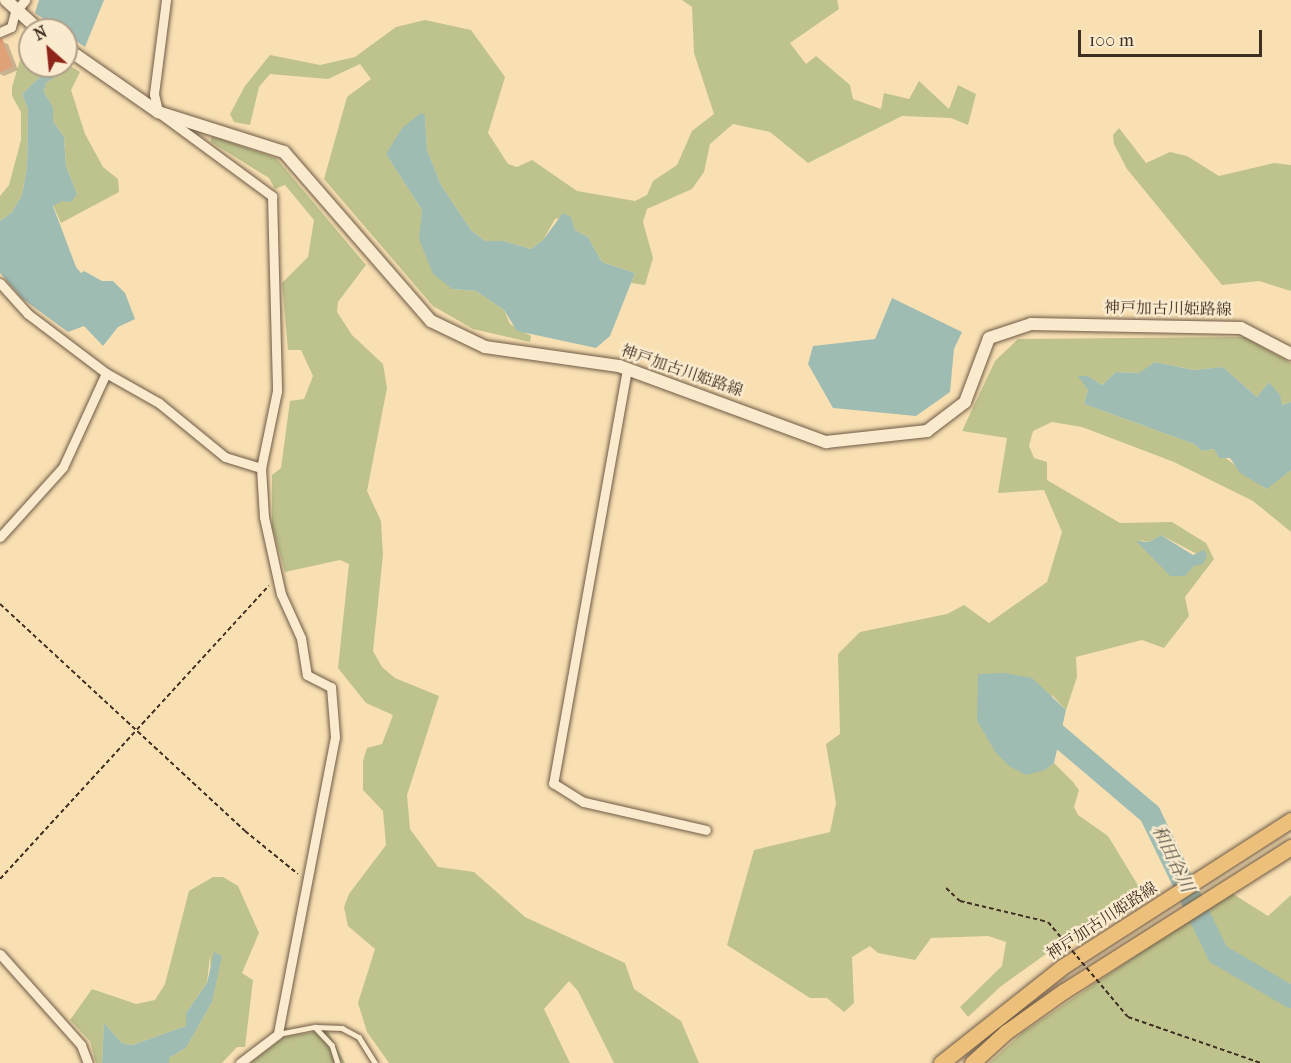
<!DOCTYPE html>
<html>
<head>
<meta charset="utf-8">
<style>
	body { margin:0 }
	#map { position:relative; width:1291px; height:1063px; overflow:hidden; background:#f9e0b3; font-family:"IM FELL French Canon","Noto Serif JP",serif }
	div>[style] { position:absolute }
	.green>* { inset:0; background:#bec28c }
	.water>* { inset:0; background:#9fbcb3 }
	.shadow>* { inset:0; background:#0003 }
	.river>* { height:22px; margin:-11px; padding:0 11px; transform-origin:11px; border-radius:11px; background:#9fbcb3 }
	.building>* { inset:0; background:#e0a078 }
	.path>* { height:2px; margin-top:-1px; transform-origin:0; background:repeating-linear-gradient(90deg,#3f2e22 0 4.5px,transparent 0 7.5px) }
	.roads { filter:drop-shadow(0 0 2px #6e5a46) drop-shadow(0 0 2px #6e5a46) }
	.service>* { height:4.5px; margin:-2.25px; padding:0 2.25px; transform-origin:2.25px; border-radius:2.25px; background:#fbebce }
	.minor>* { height:9px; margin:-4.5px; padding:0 4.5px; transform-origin:4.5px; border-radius:4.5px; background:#fbebce }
	.tertiary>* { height:12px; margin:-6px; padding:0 6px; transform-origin:6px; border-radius:6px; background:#fbebce }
	.primary>* { height:15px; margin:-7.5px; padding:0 7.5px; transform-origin:7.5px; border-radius:7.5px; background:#ecc07a }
	.path-bridge>* { height:2px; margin-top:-1px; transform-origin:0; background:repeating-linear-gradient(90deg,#3f2e22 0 4.5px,transparent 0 7.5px) }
	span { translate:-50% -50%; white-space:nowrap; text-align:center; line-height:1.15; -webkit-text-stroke:4.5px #fbebce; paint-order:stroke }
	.street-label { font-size:16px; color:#3f2e22 }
	.water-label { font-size:18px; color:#575246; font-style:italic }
	.north { position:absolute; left:18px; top:18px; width:60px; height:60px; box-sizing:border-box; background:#fbebce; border:2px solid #b09f89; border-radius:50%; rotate:333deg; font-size:16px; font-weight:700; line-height:24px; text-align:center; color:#3f2e22 }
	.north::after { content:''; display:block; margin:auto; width:21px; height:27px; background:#8f2418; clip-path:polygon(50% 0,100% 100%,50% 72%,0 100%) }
	.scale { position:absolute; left:1078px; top:30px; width:184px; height:27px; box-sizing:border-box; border:3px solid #3f2e22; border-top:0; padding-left:8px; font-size:18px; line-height:21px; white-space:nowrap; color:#3f2e22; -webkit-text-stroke:4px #fbebce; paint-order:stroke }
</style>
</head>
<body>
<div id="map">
	<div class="green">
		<div style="clip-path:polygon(682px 0,837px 0,839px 9px,790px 43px,806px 64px,816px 56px,850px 85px,853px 99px,881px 109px,884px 93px,909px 99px,919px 81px,949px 109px,958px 85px,976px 94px,968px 125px,951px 118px,902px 116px,808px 163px,770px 132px,733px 124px,710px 144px,704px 172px,692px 189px,647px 209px,643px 222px,653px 258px,645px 285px,631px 283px,635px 273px,602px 262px,588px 237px,575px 230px,571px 217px,555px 219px,543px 240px,531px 249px,504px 241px,485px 241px,471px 230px,441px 185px,427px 150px,425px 116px,386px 154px,422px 210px,420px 239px,452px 289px,476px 291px,504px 310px,510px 324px,531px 336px,530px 342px,473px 329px,433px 306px,324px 179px,347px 97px,371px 79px,360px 64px,328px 79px,270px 74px,259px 87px,250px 125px,234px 122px,230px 114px,245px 86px,270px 55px,320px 65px,355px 57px,396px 27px,425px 20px,471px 30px,505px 77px,488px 133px,508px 164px,517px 167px,532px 160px,577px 191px,635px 201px,647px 195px,653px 181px,677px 165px,692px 131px,714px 114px,694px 53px,692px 7px)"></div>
		<div style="clip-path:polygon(27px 37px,30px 66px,42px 75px,22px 94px,28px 109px,27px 167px,22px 195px,12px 212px,0 221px,0 196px,9px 185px,21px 140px,21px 112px,12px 96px,12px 87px)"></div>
		<div style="clip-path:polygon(66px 63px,80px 72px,71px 90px,85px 134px,103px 167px,118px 179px,119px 192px,61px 223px,53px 205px,77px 194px,66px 166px,64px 137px,53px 121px,53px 107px,44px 92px,46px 83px,54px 78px,49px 66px,66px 66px)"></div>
		<div style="clip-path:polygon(1119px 128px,1146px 163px,1170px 152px,1187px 156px,1219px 176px,1274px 163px,1291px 165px,1291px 291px,1259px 281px,1222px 285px,1127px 169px,1114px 144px,1113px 135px)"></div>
		<div style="clip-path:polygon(211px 136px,276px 158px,366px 265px,338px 302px,337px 312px,352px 335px,383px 364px,387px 388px,367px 491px,381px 521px,383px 555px,373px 651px,382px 667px,395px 678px,439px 696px,407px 795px,410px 829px,438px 867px,474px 872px,525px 917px,625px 963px,634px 989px,681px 1021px,699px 1063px,614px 1063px,578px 991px,569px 981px,544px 1009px,570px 1063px,389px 1063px,367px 1032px,358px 1003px,375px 949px,348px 926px,344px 907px,349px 894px,386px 845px,383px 811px,363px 790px,363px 761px,367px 748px,382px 744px,393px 715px,366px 703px,338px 668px,349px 564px,340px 560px,285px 572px,272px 526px,272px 475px,281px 468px,290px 401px,304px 399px,313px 376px,301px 350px,288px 350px,282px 283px,308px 257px,314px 220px,285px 185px,275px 189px,269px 178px,211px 142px)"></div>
		<div style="clip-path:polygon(evenodd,1244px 337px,1291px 363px,1291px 402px,1282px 405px,1269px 382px,1257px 397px,1223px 367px,1194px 370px,1155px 362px,1140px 373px,1116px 372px,1102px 385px,1088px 376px,1079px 376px,1088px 390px,1084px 404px,1194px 444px,1202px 451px,1214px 449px,1266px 489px,1291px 470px,1291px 532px,1253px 501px,1174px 462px,1082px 427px,1052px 422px,1033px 431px,1029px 446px,1034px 458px,1047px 462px,1047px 480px,1120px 523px,1172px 522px,1206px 543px,1214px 559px,1185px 597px,1189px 616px,1164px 648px,1142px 640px,1076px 657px,1077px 677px,1066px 710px,1052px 695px,1045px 770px,1054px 763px,1073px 782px,1079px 790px,1074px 807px,1078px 815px,1108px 836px,1139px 887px,1000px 987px,968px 1017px,960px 1007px,1002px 966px,1006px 942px,988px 936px,931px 938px,915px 960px,878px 953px,870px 946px,852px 957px,854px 1003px,844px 1012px,827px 998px,810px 998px,727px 945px,754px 850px,830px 832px,836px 803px,826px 744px,840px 734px,838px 654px,860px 632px,947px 614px,964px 605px,989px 623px,1047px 582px,1062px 532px,1044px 490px,998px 493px,1007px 438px,962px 431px,995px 361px,1018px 339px,1244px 337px,1161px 535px,1197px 554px,1194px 566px,1184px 576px,1140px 540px,1149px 542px,1161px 535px)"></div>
		<div style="clip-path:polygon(213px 877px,223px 877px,238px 886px,259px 933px,242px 973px,253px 980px,245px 1047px,237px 1047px,222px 1063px,169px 1063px,169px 1058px,186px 1048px,212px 1002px,210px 955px,207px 983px,186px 1013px,186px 1026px,132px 1045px,122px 1043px,104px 1023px,102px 1063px,96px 1063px,90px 1041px,70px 1020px,92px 989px,136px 1004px,155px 1000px,165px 984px,189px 891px)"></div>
		<div style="clip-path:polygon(1230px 892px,1268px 916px,1291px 895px,1291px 1063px,989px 1063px,1022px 1033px)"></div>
		<div style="clip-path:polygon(327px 1030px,345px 1063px,250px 1063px,284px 1037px)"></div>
	</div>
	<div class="water">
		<div style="clip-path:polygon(39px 0,104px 0,85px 47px,35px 13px)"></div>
		<div style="clip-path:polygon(32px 66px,49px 66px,54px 78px,46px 83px,44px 92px,53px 107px,53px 121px,64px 137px,66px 166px,77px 194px,71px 202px,62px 201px,53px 206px,76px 267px,81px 273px,84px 271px,102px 281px,113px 281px,125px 293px,135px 319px,118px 327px,103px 346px,84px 326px,68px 332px,23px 299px,0 273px,0 221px,12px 212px,22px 195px,27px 167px,28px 109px,22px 94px,42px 75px)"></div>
		<div style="clip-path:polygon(421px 113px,425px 115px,427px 150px,441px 185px,471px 230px,485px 241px,504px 241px,531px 249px,543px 240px,563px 213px,571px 217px,575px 230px,588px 237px,602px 262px,635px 273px,610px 336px,596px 348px,517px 331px,504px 310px,476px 291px,452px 289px,433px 274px,419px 239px,422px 210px,386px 154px,402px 128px)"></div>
		<div style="clip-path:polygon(892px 298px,962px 332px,954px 349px,950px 392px,916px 416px,833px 408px,808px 364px,813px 346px,875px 339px)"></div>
		<div style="clip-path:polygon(1155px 362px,1194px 370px,1223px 367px,1257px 397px,1269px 382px,1280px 395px,1282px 405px,1291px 402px,1291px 470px,1267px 489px,1240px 473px,1230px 458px,1219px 458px,1214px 449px,1202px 451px,1194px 444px,1084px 404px,1088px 390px,1078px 376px,1088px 376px,1102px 385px,1116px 372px,1139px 373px)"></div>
		<div style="clip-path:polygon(1161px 535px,1193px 555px,1204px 550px,1207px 555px,1203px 564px,1194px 566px,1185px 576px,1170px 576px,1136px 541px,1149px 542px)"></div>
		<div style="clip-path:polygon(1005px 673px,1032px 678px,1066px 710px,1054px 763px,1045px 770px,1026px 775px,1009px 766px,996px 753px,977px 721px,978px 674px)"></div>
		<div style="clip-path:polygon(214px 952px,222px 956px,212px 1002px,186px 1048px,169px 1058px,169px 1063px,102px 1063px,104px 1023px,122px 1043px,132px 1045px,186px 1026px,186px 1013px,207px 983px)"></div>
	</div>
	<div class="shadow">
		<div style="clip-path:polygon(0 41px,8px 44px,18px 70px,4px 76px,0 74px)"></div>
	</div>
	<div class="river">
		<div style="left:1036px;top:717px;width:150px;rotate:40.4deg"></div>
		<div style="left:1150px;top:814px;width:156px;rotate:64.1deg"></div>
		<div style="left:1218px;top:954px;width:85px;rotate:30.5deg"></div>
	</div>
	<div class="building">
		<div style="clip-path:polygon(2px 38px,13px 67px,0 72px,0 39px)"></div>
	</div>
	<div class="path">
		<div style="left:0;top:604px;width:334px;rotate:42.8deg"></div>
		<div style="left:245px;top:831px;width:68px;rotate:39.1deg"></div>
		<div style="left:0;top:879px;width:398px;rotate:-47.5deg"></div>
		<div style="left:946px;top:888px;width:19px;rotate:43deg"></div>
		<div style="left:960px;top:901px;width:90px;rotate:13.4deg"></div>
		<div style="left:1128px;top:1017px;width:141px;rotate:19.1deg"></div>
	</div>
	<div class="roads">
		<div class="service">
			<div style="left:315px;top:1027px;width:27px;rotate:2deg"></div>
			<div style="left:342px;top:1028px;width:19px;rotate:28deg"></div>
			<div style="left:359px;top:1037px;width:31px;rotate:58deg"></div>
			<div style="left:278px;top:1034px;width:38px;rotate:-11deg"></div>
			<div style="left:315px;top:1027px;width:25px;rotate:47deg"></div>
			<div style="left:332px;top:1045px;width:19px;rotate:72deg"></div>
		</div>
		<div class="minor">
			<div style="left:166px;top:0;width:95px;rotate:97.3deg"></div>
			<div style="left:154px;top:94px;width:18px;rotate:77deg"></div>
			<div style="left:158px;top:112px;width:142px;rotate:36.4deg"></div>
			<div style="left:272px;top:196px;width:195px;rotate:88.5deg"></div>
			<div style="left:277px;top:391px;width:79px;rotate:101.7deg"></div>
			<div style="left:0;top:32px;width:12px;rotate:-24deg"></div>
			<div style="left:11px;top:27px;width:16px;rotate:-75deg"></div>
			<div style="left:15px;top:12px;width:16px;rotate:-50deg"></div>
			<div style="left:0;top:283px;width:42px;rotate:47.9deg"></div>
			<div style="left:28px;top:314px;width:98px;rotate:37.1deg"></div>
			<div style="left:106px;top:373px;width:61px;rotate:29.5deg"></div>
			<div style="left:159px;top:403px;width:85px;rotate:39.3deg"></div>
			<div style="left:225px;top:457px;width:38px;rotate:17deg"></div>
			<div style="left:261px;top:468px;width:49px;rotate:86.5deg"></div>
			<div style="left:264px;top:517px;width:79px;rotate:77.6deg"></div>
			<div style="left:281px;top:594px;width:48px;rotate:65.6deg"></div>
			<div style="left:301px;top:638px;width:37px;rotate:81deg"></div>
			<div style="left:307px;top:675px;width:27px;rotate:27deg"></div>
			<div style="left:331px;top:687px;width:50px;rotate:85.4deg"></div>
			<div style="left:335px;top:737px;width:302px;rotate:100.9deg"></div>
			<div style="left:278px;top:1034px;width:48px;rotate:142.7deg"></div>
			<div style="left:627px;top:369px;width:421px;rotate:100.1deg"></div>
			<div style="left:553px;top:783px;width:36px;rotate:32deg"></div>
			<div style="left:584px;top:802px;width:125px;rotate:12.9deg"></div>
			<div style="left:0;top:537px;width:94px;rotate:-48deg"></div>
			<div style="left:63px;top:467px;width:103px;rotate:-65.4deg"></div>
			<div style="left:0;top:954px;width:122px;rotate:48.3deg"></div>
			<div style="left:81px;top:1045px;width:19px;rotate:69deg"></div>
		</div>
		<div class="tertiary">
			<div style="left:6px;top:0;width:45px;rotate:42.3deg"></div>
			<div style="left:66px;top:48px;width:112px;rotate:34.8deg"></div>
			<div style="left:158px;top:112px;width:132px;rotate:17.6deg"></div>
			<div style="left:284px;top:152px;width:224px;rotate:49deg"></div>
			<div style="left:431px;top:321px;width:60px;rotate:25.7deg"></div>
			<div style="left:485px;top:347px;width:135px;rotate:8.1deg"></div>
			<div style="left:619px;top:366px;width:221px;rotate:20.2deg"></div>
			<div style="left:826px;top:442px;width:102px;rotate:-6.2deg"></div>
			<div style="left:927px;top:431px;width:48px;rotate:-37.3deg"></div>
			<div style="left:965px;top:402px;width:68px;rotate:-69.4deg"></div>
			<div style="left:989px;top:338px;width:44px;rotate:-18.4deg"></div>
			<div style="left:1031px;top:324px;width:210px;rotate:1.1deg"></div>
			<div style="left:1241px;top:328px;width:56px;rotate:27.5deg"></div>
		</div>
		<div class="primary">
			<div style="left:941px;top:1063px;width:154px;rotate:-38.4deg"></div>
			<div style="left:1062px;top:967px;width:272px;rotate:-32.7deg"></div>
			<div style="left:972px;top:1063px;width:46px;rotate:-42.4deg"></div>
			<div style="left:1006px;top:1032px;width:71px;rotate:-35.3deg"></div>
			<div style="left:1064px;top:991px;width:269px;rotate:-32.4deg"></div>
		</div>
	</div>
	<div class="path-bridge">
		<div style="left:1048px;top:922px;width:124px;rotate:49.9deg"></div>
	</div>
	<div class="street-label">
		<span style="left:1168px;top:309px;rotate:1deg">神戸加古川姫路線</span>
		<span style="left:682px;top:371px;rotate:19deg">神戸加古川姫路線</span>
		<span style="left:1102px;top:921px;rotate:-33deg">神戸加古川姫路線</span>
	</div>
	<div class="water-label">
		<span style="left:1172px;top:859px;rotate:64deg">和田谷川</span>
	</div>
	<div class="north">N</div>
	<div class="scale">100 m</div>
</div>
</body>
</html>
